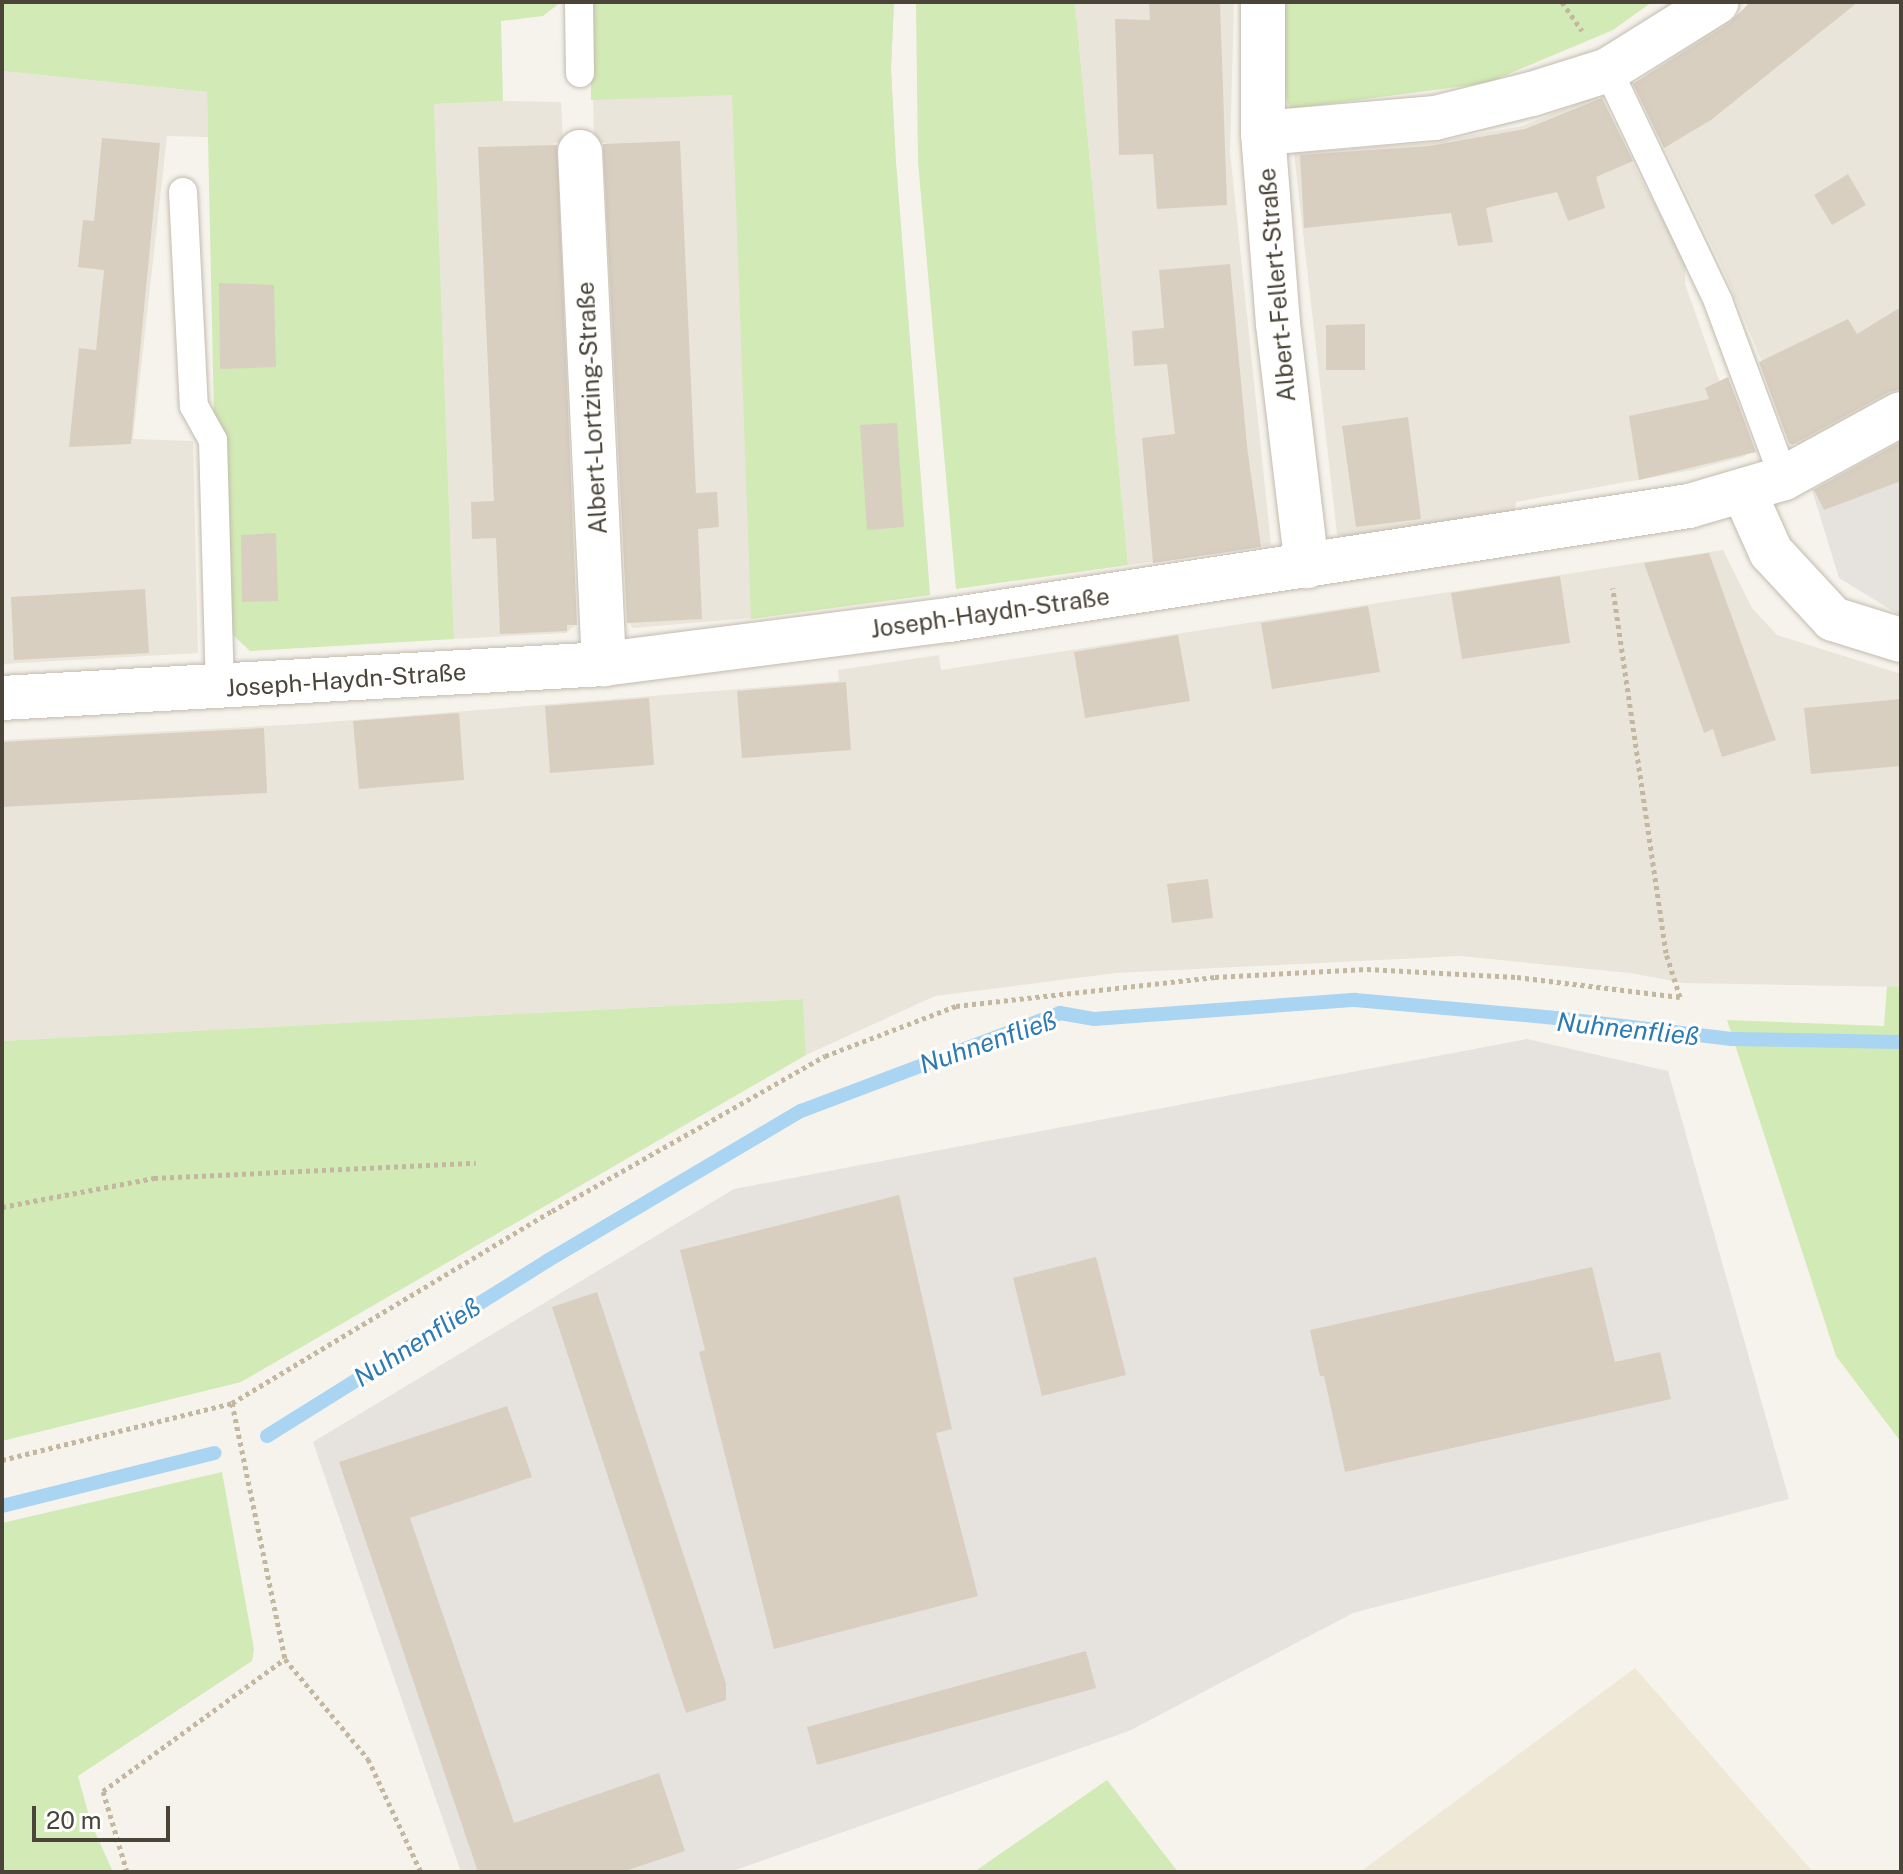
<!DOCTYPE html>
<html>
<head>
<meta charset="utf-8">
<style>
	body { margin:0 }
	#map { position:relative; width:1903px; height:1874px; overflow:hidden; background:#f6f3ec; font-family:"Public Sans",sans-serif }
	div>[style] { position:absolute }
	.residential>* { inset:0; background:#eae5da }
	.industrial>* { inset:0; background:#e6e2dd }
	.education>* { inset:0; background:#efe8d6 }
	.green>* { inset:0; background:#d2eab5 }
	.stream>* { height:14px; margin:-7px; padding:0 7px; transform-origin:7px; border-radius:7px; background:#a9d4f2 }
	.building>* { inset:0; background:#d8cfc1 }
	.path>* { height:5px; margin-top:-2.5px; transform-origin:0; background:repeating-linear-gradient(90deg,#c4b79f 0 4px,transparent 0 8px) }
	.roads { filter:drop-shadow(0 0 2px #c2bbae) drop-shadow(0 0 2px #c2bbae) }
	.service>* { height:28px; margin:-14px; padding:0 14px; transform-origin:14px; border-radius:14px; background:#fff }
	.minor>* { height:44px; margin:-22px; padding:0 22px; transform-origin:22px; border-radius:22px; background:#fff }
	span { translate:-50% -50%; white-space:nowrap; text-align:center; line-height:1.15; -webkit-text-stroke:6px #fff; paint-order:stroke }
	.street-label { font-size:24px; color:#4b4439 }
	.water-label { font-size:26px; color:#2e7ab2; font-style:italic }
	.frame { position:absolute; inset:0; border:4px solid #4b4439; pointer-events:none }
	.scale { position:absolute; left:32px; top:1806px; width:138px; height:36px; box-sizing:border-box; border:4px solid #4b4439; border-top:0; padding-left:10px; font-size:24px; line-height:28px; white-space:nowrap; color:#4b4439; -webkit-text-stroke:6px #fff; paint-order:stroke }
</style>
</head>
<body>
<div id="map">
	<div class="residential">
		<div style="clip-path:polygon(591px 2px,894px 2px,891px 69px,896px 163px,930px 595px,751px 618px,633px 628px,627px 620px,606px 143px,594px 142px)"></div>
		<div style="clip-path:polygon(1075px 2px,1234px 2px,1230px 152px,1271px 545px,1128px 565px)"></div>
		<div style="clip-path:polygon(1756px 2px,1901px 2px,1901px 388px,1797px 445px,1723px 269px,1634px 83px)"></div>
		<div style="clip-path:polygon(2px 71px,207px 92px,208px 137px,167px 136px,133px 439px,193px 441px,198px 653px,2px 664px)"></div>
		<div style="clip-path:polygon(1597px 96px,1685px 261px,1685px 284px,1746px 456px,1693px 470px,1516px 502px,1514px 515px,1351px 542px,1337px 534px,1294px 153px,1428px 143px,1522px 126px)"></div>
		<div style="clip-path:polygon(503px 101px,561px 102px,563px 142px,554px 143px,576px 625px,566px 633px,454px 639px,434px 104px)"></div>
		<div style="clip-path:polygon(1723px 550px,1752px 608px,1777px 635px,1901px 674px,1901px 987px,1684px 983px,1630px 973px,1460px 956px,1116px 973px,935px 996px,806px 1055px,802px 999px,2px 1041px,2px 740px,303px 724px,839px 681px,838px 670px,939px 655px,941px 670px)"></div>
	</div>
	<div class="industrial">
		<div style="clip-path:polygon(1901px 441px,1901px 616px,1839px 578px,1812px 490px)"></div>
		<div style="clip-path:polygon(1527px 1039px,1668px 1071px,1789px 1499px,1353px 1613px,1129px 1731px,730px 1872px,461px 1872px,313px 1442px,734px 1189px)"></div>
	</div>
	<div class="education">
		<div style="clip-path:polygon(1635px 1668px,1813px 1872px,1360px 1872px)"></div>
	</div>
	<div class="green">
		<div style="clip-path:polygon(2px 2px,561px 2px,543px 16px,501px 21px,503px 101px,434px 104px,454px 639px,250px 651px,230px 632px,214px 417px,207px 92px,2px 71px)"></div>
		<div style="clip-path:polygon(591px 2px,894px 2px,891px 69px,896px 163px,930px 595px,751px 619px,732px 95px,591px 100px)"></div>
		<div style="clip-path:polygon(916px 2px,1075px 2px,1128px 565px,956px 589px,918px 162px)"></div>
		<div style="clip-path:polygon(1285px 2px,1652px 2px,1613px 30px,1487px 83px,1290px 109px,1283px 89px)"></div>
		<div style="clip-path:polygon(1887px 986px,1901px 987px,1901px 1442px,1836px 1356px,1727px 1020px,1884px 1026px)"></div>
		<div style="clip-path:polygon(803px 999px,806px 1055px,241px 1382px,2px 1441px,2px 1041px)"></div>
		<div style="clip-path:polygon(222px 1472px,254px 1649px,252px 1661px,78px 1776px,91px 1823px,113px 1872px,2px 1872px,2px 1523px)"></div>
		<div style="clip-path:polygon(1107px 1780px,1178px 1872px,974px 1872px)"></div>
	</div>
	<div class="stream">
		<div style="left:267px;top:1436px;width:330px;rotate:-32deg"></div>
		<div style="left:547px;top:1261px;width:295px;rotate:-30.6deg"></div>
		<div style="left:801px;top:1111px;width:277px;rotate:-20.7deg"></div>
		<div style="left:1060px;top:1013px;width:35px;rotate:10deg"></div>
		<div style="left:1094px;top:1019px;width:262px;rotate:-4.2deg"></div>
		<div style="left:1355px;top:1000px;width:202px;rotate:5.1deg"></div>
		<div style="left:1556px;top:1018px;width:177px;rotate:6.8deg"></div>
		<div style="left:1732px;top:1039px;width:169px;rotate:1deg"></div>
		<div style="left:2px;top:1506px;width:219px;rotate:-14deg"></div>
	</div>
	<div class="building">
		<div style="clip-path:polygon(1149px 2px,1220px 2px,1227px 205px,1157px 209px,1153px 154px,1119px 155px,1115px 19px,1150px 20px)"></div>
		<div style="clip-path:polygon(1750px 2px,1858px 2px,1711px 120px,1664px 148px,1633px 84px,1730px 23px)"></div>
		<div style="clip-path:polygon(1602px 98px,1633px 161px,1596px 177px,1605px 208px,1568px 221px,1557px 192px,1486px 208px,1493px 242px,1458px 246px,1451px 213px,1304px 228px,1300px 155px,1429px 146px,1525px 129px)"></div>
		<div style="clip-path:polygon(102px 138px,160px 143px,131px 444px,69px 447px,79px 348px,96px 350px,104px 270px,78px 267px,83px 220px,94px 221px)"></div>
		<div style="clip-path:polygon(680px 141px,696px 493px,717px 492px,719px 527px,698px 529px,702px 619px,627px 623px,603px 144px)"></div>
		<div style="clip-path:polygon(557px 145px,577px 625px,567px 625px,567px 631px,500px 634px,496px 538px,472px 539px,471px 502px,494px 501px,478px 147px)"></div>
		<div style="clip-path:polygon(1848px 174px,1866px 205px,1832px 225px,1814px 195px)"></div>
		<div style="clip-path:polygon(1230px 264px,1247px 446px,1261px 547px,1153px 563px,1142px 438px,1175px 434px,1167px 364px,1134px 366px,1132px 331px,1164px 328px,1159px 270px)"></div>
		<div style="clip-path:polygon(219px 283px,274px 285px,276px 367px,220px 369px)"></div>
		<div style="clip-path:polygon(1901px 307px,1901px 389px,1889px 392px,1792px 445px,1789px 443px,1759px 362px,1848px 319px,1857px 334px)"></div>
		<div style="clip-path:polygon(1365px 324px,1365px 370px,1326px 370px,1326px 325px)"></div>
		<div style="clip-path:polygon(1728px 377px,1756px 452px,1639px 480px,1629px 416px,1709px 399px,1705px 388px)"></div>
		<div style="clip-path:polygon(1408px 417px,1421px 519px,1356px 527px,1342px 426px)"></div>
		<div style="clip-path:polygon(897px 423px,904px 527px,867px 530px,860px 425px)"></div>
		<div style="clip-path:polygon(1901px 442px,1901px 481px,1824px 510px,1814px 490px)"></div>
		<div style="clip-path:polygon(276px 533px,278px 601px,242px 602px,241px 535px)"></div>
		<div style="clip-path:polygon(1709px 553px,1776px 740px,1722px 757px,1713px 729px,1704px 733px,1644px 563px)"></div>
		<div style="clip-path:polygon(1560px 576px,1570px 643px,1462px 659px,1451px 593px)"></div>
		<div style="clip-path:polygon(145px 589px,149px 653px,14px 660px,11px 597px)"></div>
		<div style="clip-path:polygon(1368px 606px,1380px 672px,1272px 689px,1261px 623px)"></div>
		<div style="clip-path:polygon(1178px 635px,1190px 701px,1085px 718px,1074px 652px)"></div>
		<div style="clip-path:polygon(846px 682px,851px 750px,742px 758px,737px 691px)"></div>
		<div style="clip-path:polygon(649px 698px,654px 765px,550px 773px,545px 706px)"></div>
		<div style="clip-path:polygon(1901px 699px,1901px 766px,1811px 774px,1804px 708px)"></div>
		<div style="clip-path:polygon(459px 713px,464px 780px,359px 789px,353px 721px)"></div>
		<div style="clip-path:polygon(264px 728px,267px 793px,2px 807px,2px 742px)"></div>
		<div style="clip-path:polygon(1208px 879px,1213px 918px,1172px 923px,1167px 884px)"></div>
		<div style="clip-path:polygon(899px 1195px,952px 1429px,936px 1433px,978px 1596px,774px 1649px,699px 1352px,705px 1350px,680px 1250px)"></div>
		<div style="clip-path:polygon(1096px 1257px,1126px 1375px,1042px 1396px,1013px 1278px)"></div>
		<div style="clip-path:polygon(1592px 1267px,1615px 1362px,1660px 1352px,1671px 1399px,1345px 1472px,1324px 1376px,1320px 1376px,1310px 1330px)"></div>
		<div style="clip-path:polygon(597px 1292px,726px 1684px,726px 1700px,686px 1713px,552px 1307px)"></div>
		<div style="clip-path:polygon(507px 1406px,532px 1477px,410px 1518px,514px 1823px,659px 1773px,685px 1851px,622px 1872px,478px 1872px,339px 1462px)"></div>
		<div style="clip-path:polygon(1086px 1651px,1096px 1688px,817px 1765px,807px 1727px)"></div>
	</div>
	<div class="path">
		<div style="left:1562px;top:2px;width:35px;rotate:55deg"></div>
		<div style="left:2px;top:1207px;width:155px;rotate:-10.8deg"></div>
		<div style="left:154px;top:1178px;width:322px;rotate:-2.7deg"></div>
		<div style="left:232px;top:1403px;width:261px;rotate:78.3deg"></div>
		<div style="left:2px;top:1460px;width:237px;rotate:-13.9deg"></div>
		<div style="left:232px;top:1403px;width:373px;rotate:-31deg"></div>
		<div style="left:552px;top:1211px;width:314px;rotate:-29.6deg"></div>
		<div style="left:825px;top:1056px;width:140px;rotate:-20.9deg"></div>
		<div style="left:956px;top:1006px;width:261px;rotate:-6.4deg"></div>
		<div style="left:1215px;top:977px;width:152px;rotate:-3deg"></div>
		<div style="left:1367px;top:969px;width:150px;rotate:3.1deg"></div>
		<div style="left:1517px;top:977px;width:164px;rotate:7deg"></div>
		<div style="left:1680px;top:997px;width:46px;rotate:-107.7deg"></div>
		<div style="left:1666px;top:953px;width:369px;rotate:-98.3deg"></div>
		<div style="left:127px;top:1872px;width:84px;rotate:-106.5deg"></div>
		<div style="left:103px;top:1791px;width:225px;rotate:-36deg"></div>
		<div style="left:285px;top:1659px;width:130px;rotate:50.3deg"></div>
		<div style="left:368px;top:1759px;width:125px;rotate:64.9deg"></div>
	</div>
	<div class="roads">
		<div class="service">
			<div style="left:579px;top:2px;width:71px;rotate:89.2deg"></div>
			<div style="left:1608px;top:70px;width:256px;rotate:64.5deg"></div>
			<div style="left:1718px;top:301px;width:189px;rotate:69.6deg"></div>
			<div style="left:183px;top:192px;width:214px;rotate:87.1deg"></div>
			<div style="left:194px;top:406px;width:39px;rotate:61deg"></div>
			<div style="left:213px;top:440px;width:248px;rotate:88.4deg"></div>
		</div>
		<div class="minor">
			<div style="left:1263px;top:2px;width:131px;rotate:90deg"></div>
			<div style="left:1263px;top:133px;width:192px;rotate:85.5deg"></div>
			<div style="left:1278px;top:324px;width:244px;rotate:83.2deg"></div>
			<div style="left:1263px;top:133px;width:173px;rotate:-5deg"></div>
			<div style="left:1435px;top:118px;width:100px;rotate:-13.9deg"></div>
			<div style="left:1532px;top:94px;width:80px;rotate:-17.5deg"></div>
			<div style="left:1608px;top:70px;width:128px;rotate:-32deg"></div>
			<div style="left:580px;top:152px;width:513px;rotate:87.32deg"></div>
			<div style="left:1744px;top:492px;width:66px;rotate:65.8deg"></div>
			<div style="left:1771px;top:552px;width:91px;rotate:47.2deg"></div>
			<div style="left:1833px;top:619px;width:71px;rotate:17.2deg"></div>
			<div style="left:2px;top:698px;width:603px;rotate:-3.23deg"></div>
			<div style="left:604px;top:664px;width:348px;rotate:-7.3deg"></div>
			<div style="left:949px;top:620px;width:749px;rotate:-8.76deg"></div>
			<div style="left:1689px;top:506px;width:99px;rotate:-16.4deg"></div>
			<div style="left:1784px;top:478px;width:133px;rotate:-28.7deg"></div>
		</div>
	</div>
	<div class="street-label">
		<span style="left:1277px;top:285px;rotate:-95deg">Albert-Fellert-Straße</span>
		<span style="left:592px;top:408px;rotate:-93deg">Albert-Lortzing-Straße</span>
		<span style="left:990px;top:613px;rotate:-8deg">Joseph-Haydn-Straße</span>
		<span style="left:346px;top:680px;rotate:-4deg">Joseph-Haydn-Straße</span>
	</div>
	<div class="water-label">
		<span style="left:1628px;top:1029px;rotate:6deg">Nuhnenfließ</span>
		<span style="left:988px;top:1042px;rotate:-19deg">Nuhnenfließ</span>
		<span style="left:417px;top:1342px;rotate:-32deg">Nuhnenfließ</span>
	</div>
	<div class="frame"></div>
	<div class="scale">20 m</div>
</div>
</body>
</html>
